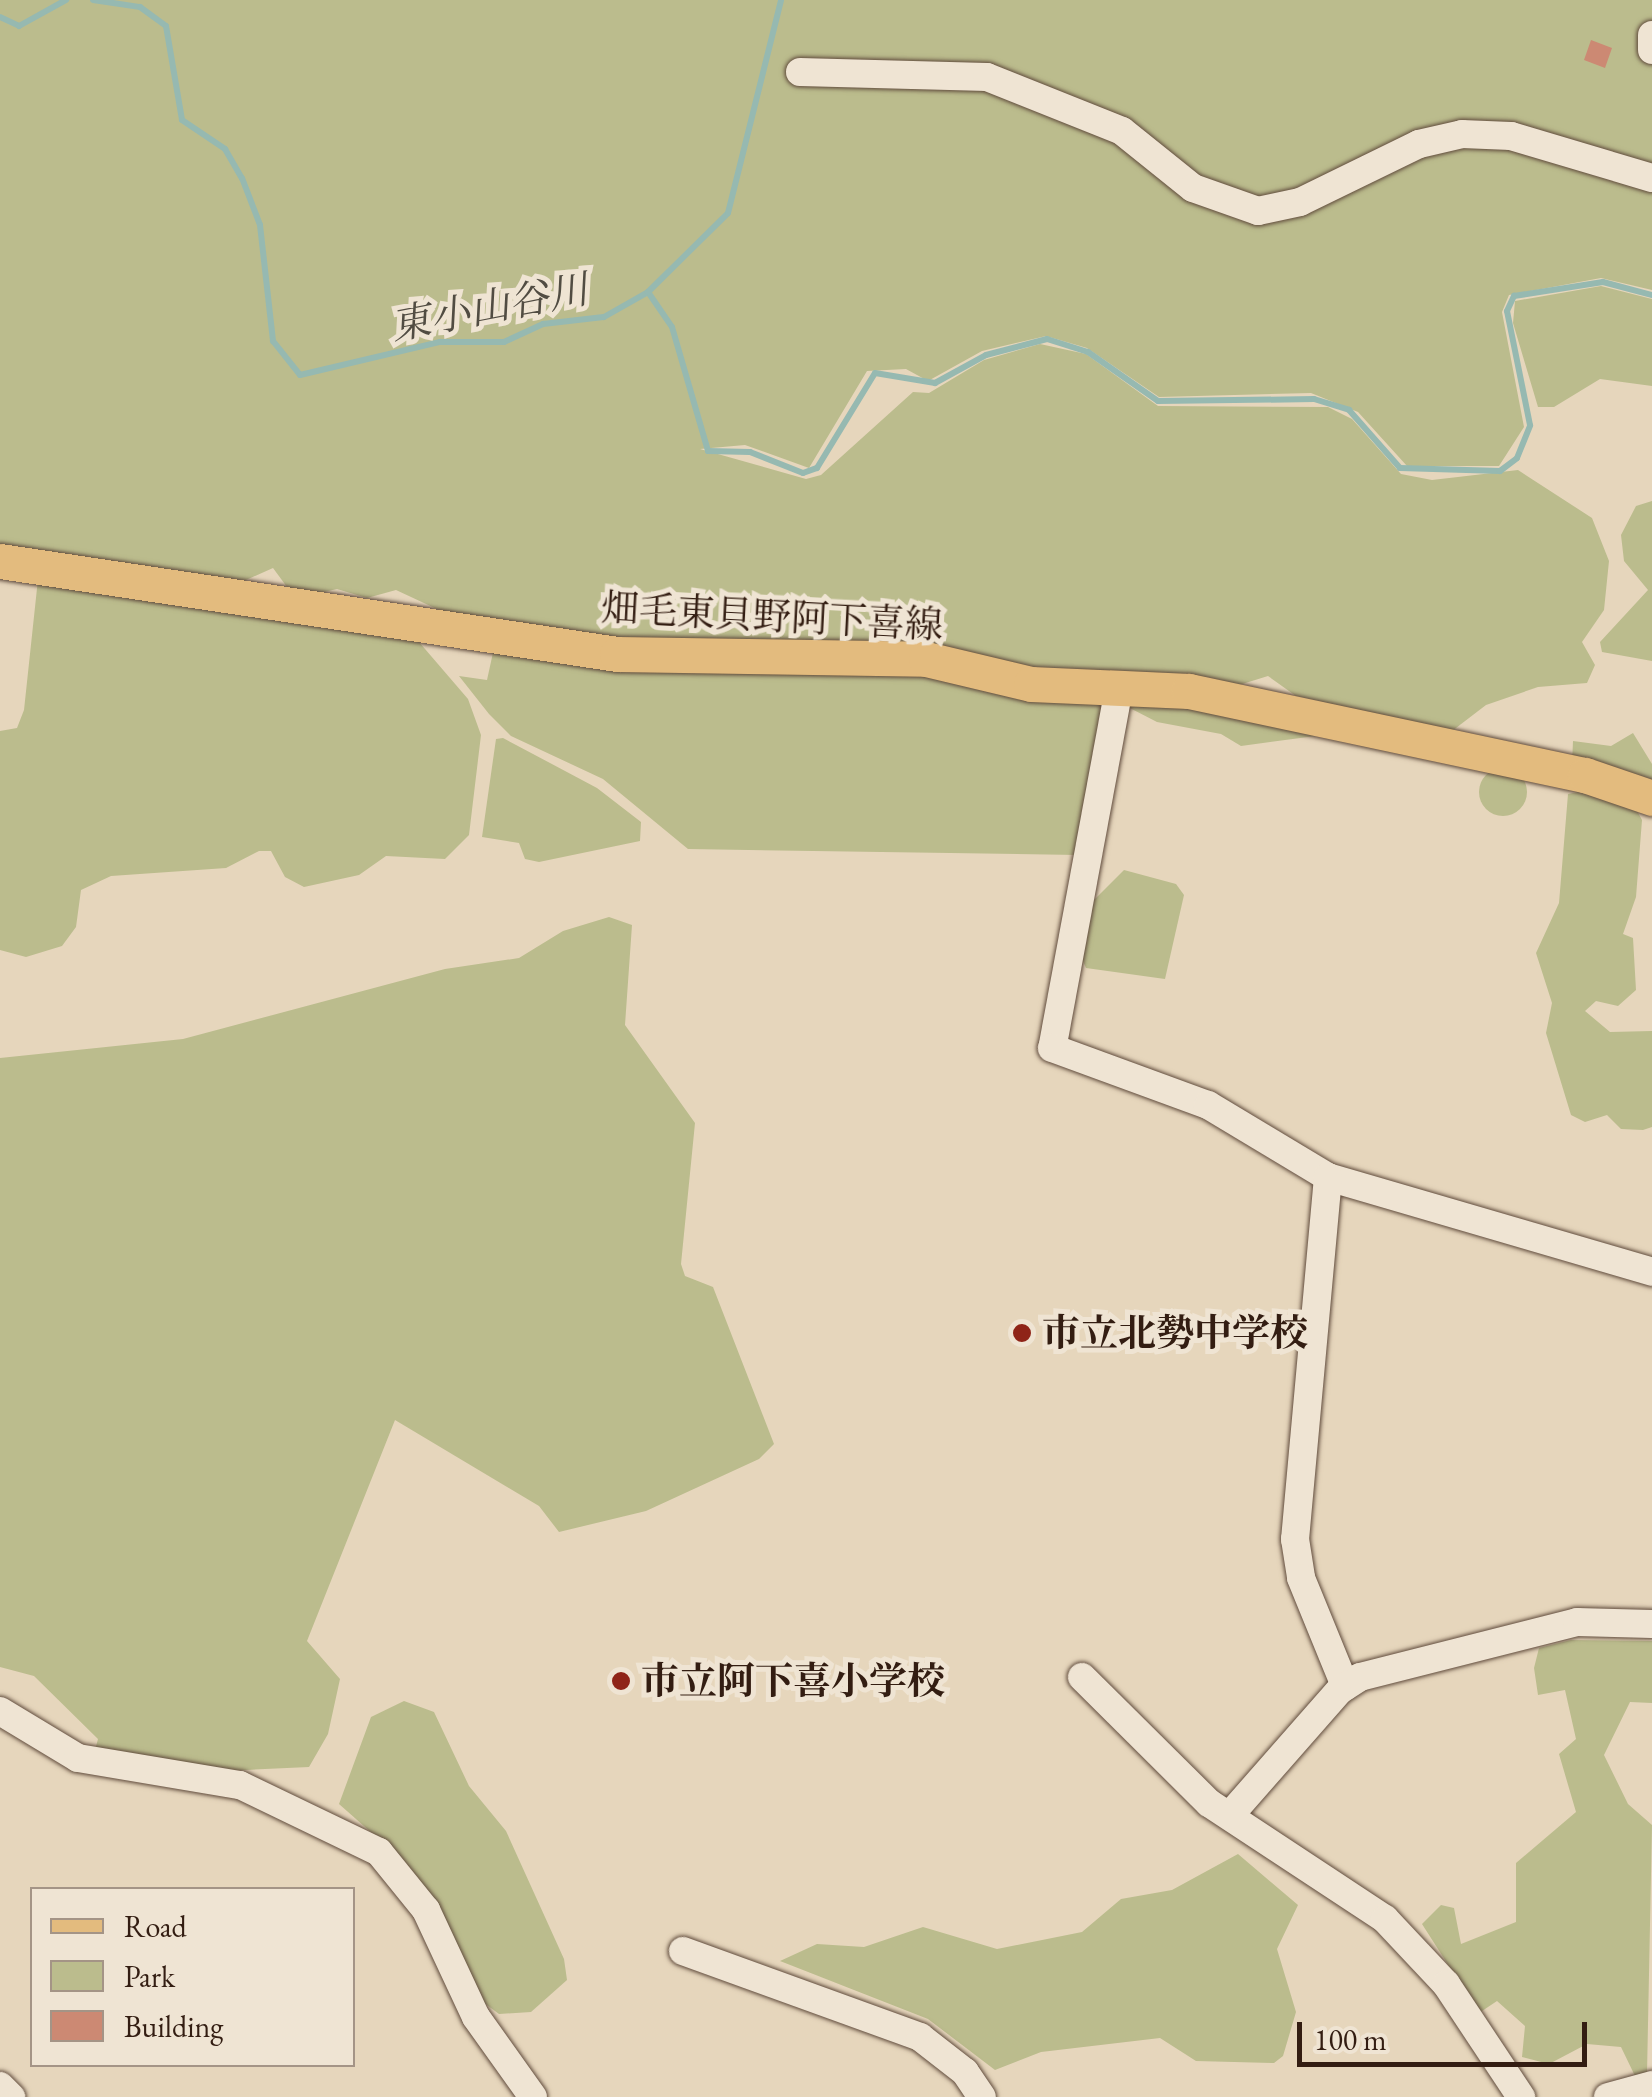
<!DOCTYPE html>
<html>
<head>
<meta charset="utf-8">
<style>
	body { margin:0 }
	#map { position:relative; width:1652px; height:2097px; overflow:hidden; background:#e6d6bc; font-family:"EB Garamond","Noto Serif JP",serif }
	div>[style] { position:absolute }
	.green>* { inset:0; background:#bbbc8d }
	.round { border-radius:50% }
	.stream>* { height:6px; margin:-3px; padding:0 3px; transform-origin:3px; border-radius:3px; background:#96b9b1 }
	.building>* { inset:0; background:#cc8973 }
	.roads { filter:drop-shadow(0 0 2px #604b3c) drop-shadow(0 0 2px #604b3c) }
	.minor>* { height:28px; margin:-14px; padding:0 14px; transform-origin:14px; border-radius:14px; background:#efe4d3 }
	.major>* { height:35px; margin:-17.5px; padding:0 17.5px; transform-origin:17.5px; border-radius:17.5px; background:#e3bb7e }
	.dots>* { width:28px; height:28px; translate:-50% -50%; box-sizing:border-box; border:5px solid #efe4d3; border-radius:50% }
	span { translate:-50% -50%; white-space:nowrap; text-align:center; line-height:1.15; -webkit-text-stroke:10px #efe4d3; paint-order:stroke }
	.street-label { font-size:38px; color:#331d12 }
	.poi-label { font-size:38px; color:#331d12; font-weight:700 }
	.left { translate:0 -50%; text-align:left }
	.water-label { font-size:40px; color:#514c42; font-style:italic }
	.legend { position:absolute; left:30px; top:1887px; width:325px; height:180px; box-sizing:border-box; background:#efe4d3; border:2px solid #a49486; margin:0; padding:12px 18px; list-style:none; font-size:30px; color:#331d12 }
	.legend li { display:flex; align-items:center; gap:20px; height:50px }
	.legend b { width:50px; border:2px solid #a49486 }
	.scale { position:absolute; left:1297px; top:2022px; width:290px; height:45px; box-sizing:border-box; border:5px solid #331d12; border-top:0; padding-left:12px; font-size:30px; line-height:35px; white-space:nowrap; color:#331d12; -webkit-text-stroke:8px #efe4d3; paint-order:stroke }
</style>
</head>
<body>
<div id="map">
	<div class="green">
		<div style="clip-path:polygon(0 0,1652px 0,1652px 290px,1601px 278px,1509px 295px,1502px 312px,1524px 427px,1499px 466px,1407px 466px,1358px 412px,1311px 393px,1159px 397px,1087px 348px,1046px 336px,982px 351px,928px 381px,906px 369px,867px 371px,809px 468px,745px 445px,700px 449px,806px 479px,821px 475px,913px 392px,929px 393px,984px 360px,1040px 344px,1086px 354px,1158px 406px,1328px 407px,1352px 419px,1401px 474px,1432px 480px,1518px 470px,1592px 518px,1609px 561px,1604px 610px,1582px 642px,1595px 665px,1587px 683px,1538px 687px,1486px 705px,1452px 731px,1296px 696px,1268px 676px,1239px 685px,625px 642px,469px 624px,396px 590px,367px 598px,337px 589px,311px 595px,287px 587px,273px 568px,239px 583px,0 548px)"></div>
		<div style="clip-path:polygon(1601px 286px,1652px 299px,1652px 386px,1600px 379px,1554px 407px,1538px 407px,1513px 323px,1515px 301px)"></div>
		<div style="clip-path:polygon(1652px 501px,1652px 661px,1602px 652px,1600px 642px,1648px 590px,1624px 561px,1621px 535px,1636px 506px)"></div>
		<div style="clip-path:polygon(38px 579px,413px 635px,468px 699px,481px 735px,469px 835px,445px 859px,386px 856px,359px 875px,304px 887px,285px 877px,271px 851px,259px 851px,226px 868px,111px 876px,81px 890px,76px 927px,62px 946px,26px 957px,0 950px,0 731px,17px 728px,24px 710px)"></div>
		<div style="clip-path:polygon(494px 648px,927px 669px,1101px 697px,1107px 712px,1078px 855px,688px 849px,603px 779px,511px 736px,489px 714px,459px 676px,487px 680px)"></div>
		<div style="clip-path:polygon(1135px 697px,1323px 735px,1241px 746px,1221px 734px,1157px 722px,1124px 705px)"></div>
		<div style="clip-path:polygon(1633px 733px,1652px 764px,1652px 789px,1572px 764px,1573px 741px,1611px 746px)"></div>
		<div style="clip-path:polygon(503px 738px,597px 788px,641px 822px,640px 841px,539px 862px,525px 859px,519px 843px,482px 837px,496px 739px)"></div>
		<div class="round" style="left:1479px;top:768px;width:48px;height:48px"></div>
		<div style="clip-path:polygon(1578px 792px,1636px 809px,1642px 820px,1636px 897px,1623px 934px,1633px 938px,1636px 990px,1618px 1006px,1596px 1001px,1585px 1011px,1610px 1032px,1652px 1031px,1652px 1127px,1643px 1130px,1621px 1129px,1607px 1115px,1585px 1122px,1571px 1115px,1546px 1033px,1552px 1003px,1536px 953px,1559px 903px,1568px 794px)"></div>
		<div style="clip-path:polygon(1124px 870px,1176px 884px,1184px 895px,1165px 979px,1086px 968px,1082px 959px,1092px 902px)"></div>
		<div style="clip-path:polygon(609px 917px,632px 925px,625px 1025px,695px 1123px,681px 1264px,685px 1276px,713px 1287px,774px 1444px,759px 1459px,646px 1511px,559px 1532px,539px 1506px,395px 1420px,307px 1641px,340px 1679px,328px 1734px,309px 1767px,224px 1771px,95px 1750px,98px 1739px,34px 1676px,0 1667px,0 1058px,183px 1039px,445px 969px,519px 958px,563px 931px)"></div>
		<div style="clip-path:polygon(1571px 1640px,1652px 1641px,1652px 1703px,1630px 1702px,1604px 1755px,1628px 1804px,1652px 1825px,1647px 2074px,1635px 2076px,1621px 2047px,1587px 2044px,1549px 2064px,1522px 2057px,1525px 2026px,1497px 2001px,1479px 2013px,1422px 1924px,1441px 1905px,1454px 1908px,1461px 1944px,1516px 1922px,1516px 1863px,1576px 1812px,1559px 1754px,1576px 1739px,1565px 1690px,1538px 1695px,1534px 1668px,1539px 1648px)"></div>
		<div style="clip-path:polygon(404px 1701px,434px 1712px,469px 1786px,506px 1831px,564px 1959px,567px 1980px,531px 2012px,499px 2014px,483px 2002px,407px 1864px,339px 1804px,371px 1717px)"></div>
		<div style="clip-path:polygon(1238px 1854px,1298px 1905px,1277px 1949px,1296px 2012px,1283px 2056px,1274px 2063px,1196px 2061px,1160px 2038px,1041px 2052px,995px 2070px,928px 2019px,780px 1961px,817px 1944px,864px 1947px,923px 1927px,997px 1949px,1082px 1932px,1121px 1899px,1172px 1890px)"></div>
	</div>
	<div class="stream">
		<div style="left:93px;top:0;width:48px;rotate:8.5deg"></div>
		<div style="left:140px;top:7px;width:32px;rotate:36deg"></div>
		<div style="left:166px;top:26px;width:95px;rotate:80.3deg"></div>
		<div style="left:182px;top:120px;width:52px;rotate:34deg"></div>
		<div style="left:225px;top:149px;width:34px;rotate:60deg"></div>
		<div style="left:242px;top:178px;width:50px;rotate:69deg"></div>
		<div style="left:260px;top:225px;width:117px;rotate:83.6deg"></div>
		<div style="left:273px;top:341px;width:43px;rotate:51.5deg"></div>
		<div style="left:300px;top:375px;width:144px;rotate:-13.3deg"></div>
		<div style="left:440px;top:342px;width:64px"></div>
		<div style="left:504px;top:342px;width:43px;rotate:-24.8deg"></div>
		<div style="left:543px;top:324px;width:61px;rotate:-6.5deg"></div>
		<div style="left:604px;top:317px;width:51px;rotate:-29.6deg"></div>
		<div style="left:648px;top:292px;width:42px;rotate:55.6deg"></div>
		<div style="left:672px;top:327px;width:129px;rotate:73.8deg"></div>
		<div style="left:708px;top:451px;width:42px;rotate:1.4deg"></div>
		<div style="left:750px;top:452px;width:57px;rotate:21.6deg"></div>
		<div style="left:803px;top:473px;width:15px;rotate:-20deg"></div>
		<div style="left:817px;top:468px;width:111px;rotate:-58.6deg"></div>
		<div style="left:875px;top:373px;width:61px;rotate:9.5deg"></div>
		<div style="left:935px;top:383px;width:58px;rotate:-28.8deg"></div>
		<div style="left:986px;top:355px;width:63px;rotate:-14.7deg"></div>
		<div style="left:1047px;top:339px;width:43px;rotate:17.6deg"></div>
		<div style="left:1088px;top:352px;width:85px;rotate:35deg"></div>
		<div style="left:1158px;top:401px;width:156px;rotate:-0.7deg"></div>
		<div style="left:1314px;top:399px;width:37px;rotate:17deg"></div>
		<div style="left:1349px;top:410px;width:77px;rotate:48.7deg"></div>
		<div style="left:1400px;top:468px;width:100px;rotate:1.7deg"></div>
		<div style="left:1500px;top:471px;width:21px;rotate:-37deg"></div>
		<div style="left:1517px;top:458px;width:35px;rotate:-68deg"></div>
		<div style="left:1530px;top:425px;width:116px;rotate:-101.4deg"></div>
		<div style="left:1507px;top:311px;width:17px;rotate:-65deg"></div>
		<div style="left:1514px;top:296px;width:90px;rotate:-8.9deg"></div>
		<div style="left:1603px;top:282px;width:51px;rotate:14.9deg"></div>
		<div style="left:0;top:17px;width:21px;rotate:25deg"></div>
		<div style="left:19px;top:26px;width:54px;rotate:-29deg"></div>
		<div style="left:648px;top:292px;width:112px;rotate:-44.6deg"></div>
		<div style="left:728px;top:213px;width:219px;rotate:-76deg"></div>
	</div>
	<div class="building">
		<div style="clip-path:polygon(1591px 40px,1612px 48px,1605px 68px,1584px 60px)"></div>
	</div>
	<div class="roads">
		<div class="minor">
			<div style="left:1652px;top:35px;width:15px;rotate:90deg"></div>
			<div style="left:800px;top:72px;width:187px;rotate:1.5deg"></div>
			<div style="left:987px;top:77px;width:145px;rotate:21.8deg"></div>
			<div style="left:1122px;top:131px;width:91px;rotate:38.8deg"></div>
			<div style="left:1193px;top:188px;width:69px;rotate:19.5deg"></div>
			<div style="left:1258px;top:211px;width:43px;rotate:-12.1deg"></div>
			<div style="left:1300px;top:202px;width:132px;rotate:-26deg"></div>
			<div style="left:1419px;top:144px;width:44px;rotate:-13.1deg"></div>
			<div style="left:1462px;top:134px;width:49px;rotate:2.3deg"></div>
			<div style="left:1511px;top:136px;width:147px;rotate:16.6deg"></div>
			<div style="left:1119px;top:688px;width:366px;rotate:100.5deg"></div>
			<div style="left:1052px;top:1048px;width:166px;rotate:20.1deg"></div>
			<div style="left:1208px;top:1105px;width:140px;rotate:31deg"></div>
			<div style="left:1328px;top:1177px;width:338px;rotate:16.3deg"></div>
			<div style="left:1328px;top:1177px;width:364px;rotate:95.2deg"></div>
			<div style="left:1295px;top:1539px;width:39px;rotate:81deg"></div>
			<div style="left:1301px;top:1578px;width:117px;rotate:67.8deg"></div>
			<div style="left:1082px;top:1677px;width:179px;rotate:44.8deg"></div>
			<div style="left:1209px;top:1803px;width:211px;rotate:33.4deg"></div>
			<div style="left:1385px;top:1919px;width:89px;rotate:46.8deg"></div>
			<div style="left:1446px;top:1984px;width:136px;rotate:56.4deg"></div>
			<div style="left:0;top:1711px;width:91px;rotate:31.1deg"></div>
			<div style="left:78px;top:1758px;width:164px;rotate:9.5deg"></div>
			<div style="left:240px;top:1785px;width:154px;rotate:25.7deg"></div>
			<div style="left:379px;top:1852px;width:75px;rotate:51deg"></div>
			<div style="left:426px;top:1910px;width:118px;rotate:65deg"></div>
			<div style="left:476px;top:2017px;width:98px;rotate:54.5deg"></div>
			<div style="left:1230px;top:1815px;width:167px;rotate:-48.7deg"></div>
			<div style="left:1340px;top:1690px;width:24px;rotate:-33deg"></div>
			<div style="left:1360px;top:1677px;width:224px;rotate:-14.2deg"></div>
			<div style="left:1577px;top:1622px;width:75px;rotate:1.5deg"></div>
			<div style="left:683px;top:1951px;width:252px;rotate:19.9deg"></div>
			<div style="left:920px;top:2037px;width:57px;rotate:37.9deg"></div>
			<div style="left:965px;top:2072px;width:30px;rotate:56deg"></div>
			<div style="left:0;top:2086px;width:16px;rotate:45deg"></div>
			<div style="left:1608px;top:2097px;width:46px;rotate:-15.3deg"></div>
		</div>
		<div class="major">
			<div style="left:0;top:561px;width:624px;rotate:8.57deg"></div>
			<div style="left:617px;top:654px;width:309px;rotate:0.9deg"></div>
			<div style="left:926px;top:659px;width:108px;rotate:13.4deg"></div>
			<div style="left:1031px;top:684px;width:158px;rotate:2.5deg"></div>
			<div style="left:1189px;top:691px;width:405px;rotate:12deg"></div>
			<div style="left:1585px;top:775px;width:71px;rotate:18.9deg"></div>
		</div>
	</div>
	<div class="dots">
		<div style="left:1022px;top:1333px;background:#8f2418"></div>
		<div style="left:621px;top:1681px;background:#8f2418"></div>
	</div>
	<div class="street-label">
		<span style="left:772px;top:616px;rotate:3deg">畑毛東貝野阿下喜線</span>
	</div>
	<div class="poi-label">
		<span class="left" style="left:1042px;top:1333px">市立北勢中学校</span>
		<span class="left" style="left:641px;top:1681px">市立阿下喜小学校</span>
	</div>
	<div class="water-label">
		<span style="left:489px;top:307px;rotate:-11deg">東小山谷川</span>
	</div>
	<ul class="legend">
	<li><b style="height:12px;background:#e3bb7e"></b>Road</li>
	<li><b style="height:28px;background:#bbbc8d"></b>Park</li>
	<li><b style="height:28px;background:#cc8973"></b>Building</li>
	</ul>
	<div class="scale">100 m</div>
</div>
</body>
</html>
